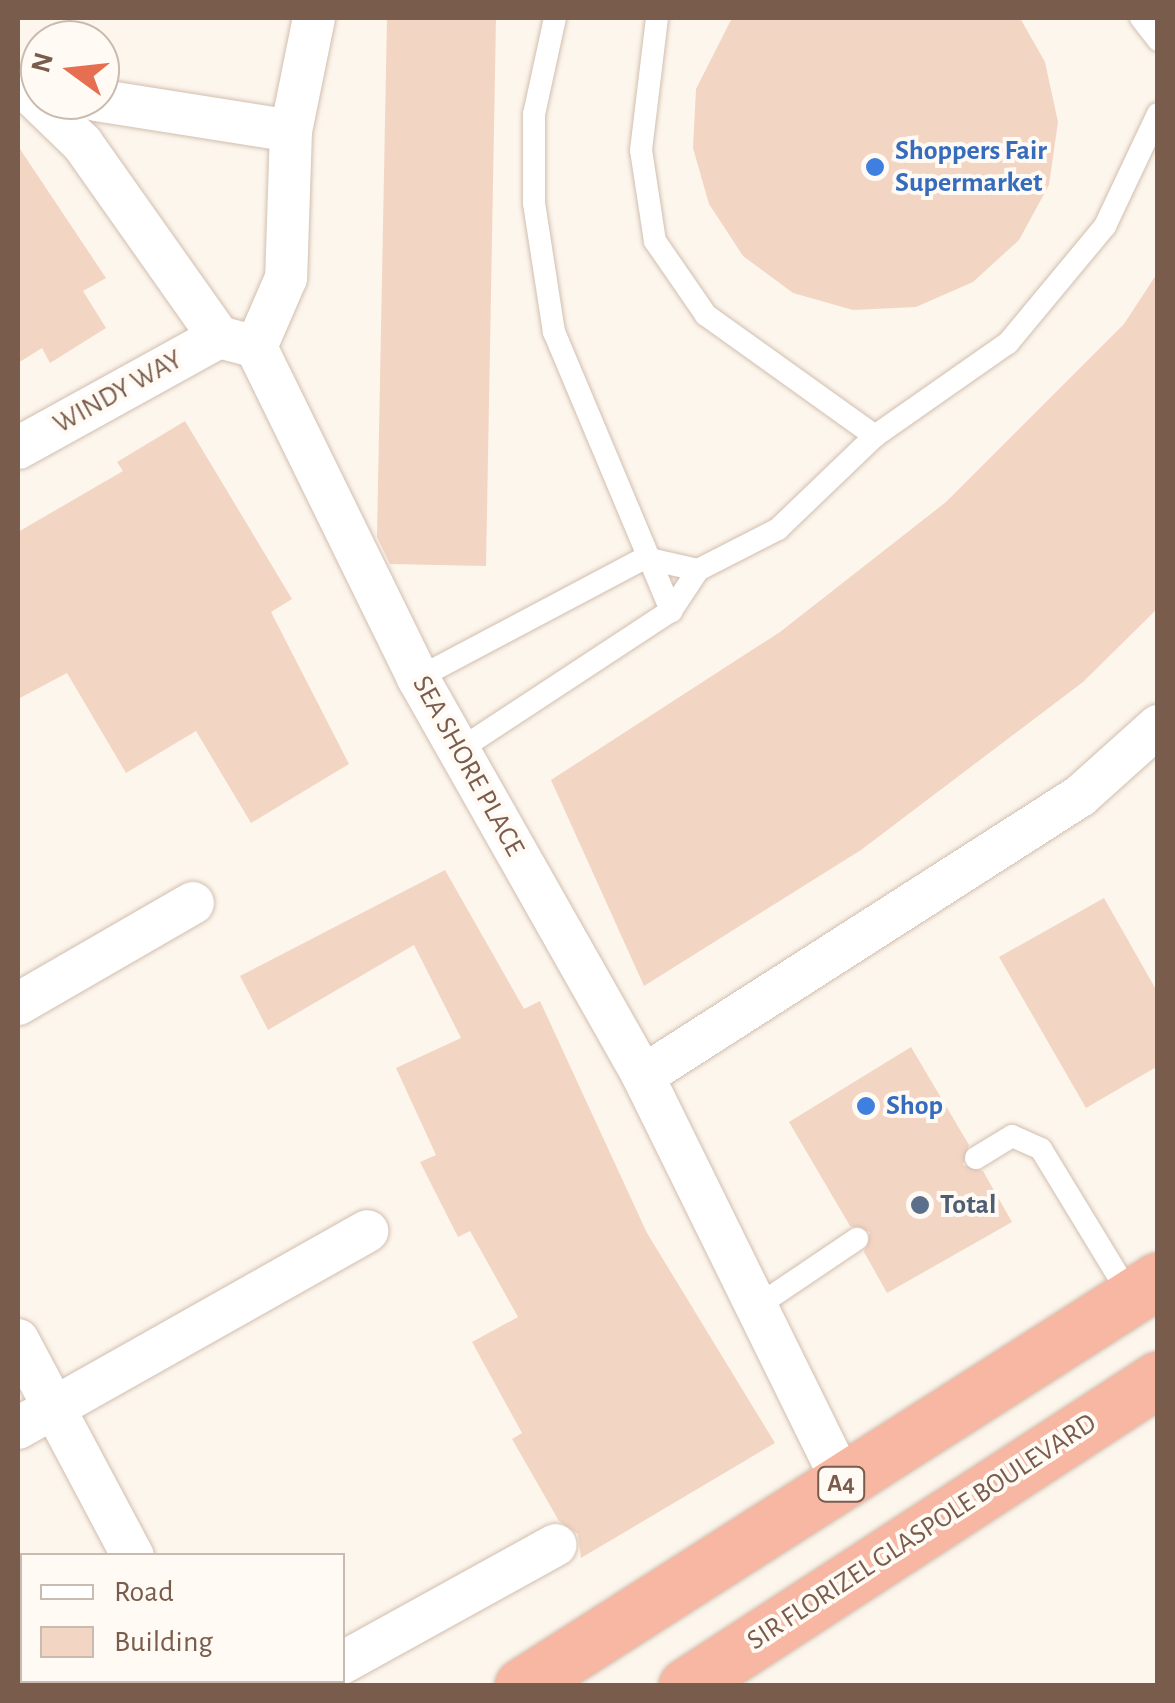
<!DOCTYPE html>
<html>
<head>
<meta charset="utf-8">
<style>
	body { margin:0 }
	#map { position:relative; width:1175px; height:1703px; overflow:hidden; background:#fdf6ec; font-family:"Alegreya Sans",sans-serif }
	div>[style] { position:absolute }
	.building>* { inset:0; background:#f3d5c3 }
	.roads { filter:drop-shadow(0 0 2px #d1beb0) drop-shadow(0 0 2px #d1beb0) }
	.lane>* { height:22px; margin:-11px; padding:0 11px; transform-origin:11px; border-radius:11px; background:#fff }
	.street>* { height:42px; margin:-21px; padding:0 21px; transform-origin:21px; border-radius:21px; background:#fff }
	.highway>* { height:55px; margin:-27.5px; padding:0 27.5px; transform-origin:27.5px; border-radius:27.5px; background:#f7b7a3 }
	.dots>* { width:28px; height:28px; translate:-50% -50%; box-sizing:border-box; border:5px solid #fffaf3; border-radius:50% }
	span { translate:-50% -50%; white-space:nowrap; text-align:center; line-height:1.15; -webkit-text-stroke:8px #fffaf3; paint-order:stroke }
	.shield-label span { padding:2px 8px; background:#fffaf3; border:2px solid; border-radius:8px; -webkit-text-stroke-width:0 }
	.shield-label { font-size:25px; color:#7a5c4d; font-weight:700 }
	.shop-label { font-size:28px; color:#366cbe; font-weight:700 }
	.left { translate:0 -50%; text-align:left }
	.street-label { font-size:28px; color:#7a5c4d }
	.service-label { font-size:28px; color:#4e5e75; font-weight:700 }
	.frame { position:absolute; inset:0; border:20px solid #7a5c4d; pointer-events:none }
	.legend { position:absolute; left:20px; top:1553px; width:325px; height:130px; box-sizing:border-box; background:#fffaf3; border:2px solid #cabbb1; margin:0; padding:12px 18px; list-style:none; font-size:30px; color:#7a5c4d }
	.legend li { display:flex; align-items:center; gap:20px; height:50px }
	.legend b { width:50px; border:2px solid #cabbb1 }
	.north { position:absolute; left:20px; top:20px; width:100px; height:100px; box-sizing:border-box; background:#fffaf3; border:2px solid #cabbb1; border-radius:50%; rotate:285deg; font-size:28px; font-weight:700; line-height:40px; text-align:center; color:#7a5c4d }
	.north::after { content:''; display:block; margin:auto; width:35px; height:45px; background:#e76f51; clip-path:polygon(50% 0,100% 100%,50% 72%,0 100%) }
</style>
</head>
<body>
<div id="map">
	<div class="building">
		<div style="clip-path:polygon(387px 18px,496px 18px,486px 566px,390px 564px,377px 537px)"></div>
		<div style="clip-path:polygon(732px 18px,1020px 18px,1045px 62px,1058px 122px,1049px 185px,1019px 240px,973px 282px,916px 307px,853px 310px,793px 293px,743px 256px,709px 204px,693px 148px,696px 89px)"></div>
		<div style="clip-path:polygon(18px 146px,106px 278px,83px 291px,106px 328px,50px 363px,42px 348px,18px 363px)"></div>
		<div style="clip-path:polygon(1158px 272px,1158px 608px,1083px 682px,861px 850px,644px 986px,551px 780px,780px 632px,946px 502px,1124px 324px)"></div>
		<div style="clip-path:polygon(185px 421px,292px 599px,271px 612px,349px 764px,251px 823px,196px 731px,126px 773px,67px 673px,18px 699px,18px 532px,123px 471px,117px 462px)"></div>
		<div style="clip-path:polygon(445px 870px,524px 1009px,540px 1001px,647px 1233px,775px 1443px,581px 1558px,578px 1534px,559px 1521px,512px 1439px,522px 1433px,472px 1342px,518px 1317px,470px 1231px,458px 1237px,420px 1162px,436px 1155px,396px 1068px,461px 1038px,414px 945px,268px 1030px,240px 976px)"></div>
		<div style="clip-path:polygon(1104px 898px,1158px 993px,1158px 1066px,1086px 1108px,999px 957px)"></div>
		<div style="clip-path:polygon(911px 1047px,969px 1145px,963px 1165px,983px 1171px,1012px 1222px,887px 1293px,864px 1252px,870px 1232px,850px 1226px,789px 1122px)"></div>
	</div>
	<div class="roads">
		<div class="lane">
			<div style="left:555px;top:18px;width:98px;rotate:102.3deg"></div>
			<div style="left:534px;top:114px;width:89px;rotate:90deg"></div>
			<div style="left:534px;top:203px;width:131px;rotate:81.2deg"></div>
			<div style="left:554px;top:332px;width:303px;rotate:67.2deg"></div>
			<div style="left:657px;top:18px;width:133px;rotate:96.9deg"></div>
			<div style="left:641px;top:150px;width:92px;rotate:81.3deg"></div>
			<div style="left:655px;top:241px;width:90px;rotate:55.4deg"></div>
			<div style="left:706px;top:315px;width:208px;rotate:35.6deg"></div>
			<div style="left:1141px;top:18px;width:28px;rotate:52deg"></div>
			<div style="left:418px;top:678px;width:257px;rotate:-27.9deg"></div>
			<div style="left:645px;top:558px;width:54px;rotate:12.8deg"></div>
			<div style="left:459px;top:750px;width:254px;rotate:-33.3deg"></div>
			<div style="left:671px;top:611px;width:49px;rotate:-56.6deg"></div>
			<div style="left:698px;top:570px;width:90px;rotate:-27.1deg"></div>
			<div style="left:778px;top:529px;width:134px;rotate:-43.8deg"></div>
			<div style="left:875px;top:436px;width:162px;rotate:-35deg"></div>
			<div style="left:1008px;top:343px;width:152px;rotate:-50.3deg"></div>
			<div style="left:1105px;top:226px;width:124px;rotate:-64.7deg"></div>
			<div style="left:976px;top:1158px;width:42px;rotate:-31.4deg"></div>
			<div style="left:1012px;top:1136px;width:32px;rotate:24deg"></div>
			<div style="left:1041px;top:1149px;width:173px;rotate:58.7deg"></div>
			<div style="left:756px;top:1307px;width:122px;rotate:-34deg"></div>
		</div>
		<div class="street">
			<div style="left:314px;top:18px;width:115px;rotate:101.5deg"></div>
			<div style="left:291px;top:131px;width:147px;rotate:91.9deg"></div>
			<div style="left:286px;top:278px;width:75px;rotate:113.5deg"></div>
			<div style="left:256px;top:347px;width:369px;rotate:63.9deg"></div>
			<div style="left:418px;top:678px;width:457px;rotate:60.5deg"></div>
			<div style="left:643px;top:1076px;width:453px;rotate:63.8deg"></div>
			<div style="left:26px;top:89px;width:78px;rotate:44deg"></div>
			<div style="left:82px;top:143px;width:237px;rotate:54.8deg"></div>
			<div style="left:219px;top:337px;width:38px;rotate:15deg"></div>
			<div style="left:96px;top:100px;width:197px;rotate:9deg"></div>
			<div style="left:18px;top:448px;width:230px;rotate:-28.9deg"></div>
			<div style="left:18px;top:1004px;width:202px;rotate:-30deg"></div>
			<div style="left:643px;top:1076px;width:519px;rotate:-32.65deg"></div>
			<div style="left:1080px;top:796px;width:105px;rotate:-41.9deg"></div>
			<div style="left:18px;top:1340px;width:245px;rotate:62deg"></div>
			<div style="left:18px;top:1428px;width:401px;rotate:-29.4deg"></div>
			<div style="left:342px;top:1663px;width:244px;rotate:-28.9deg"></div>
			<div style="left:187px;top:1680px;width:6px;rotate:81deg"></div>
			<div style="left:303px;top:1686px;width:11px;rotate:-34deg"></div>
		</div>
		<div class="highway">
			<div style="left:522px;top:1686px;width:755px;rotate:-32.55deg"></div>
			<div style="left:686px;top:1686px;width:563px;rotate:-33.04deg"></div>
		</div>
	</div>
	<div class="dots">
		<div style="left:875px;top:167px;background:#3f7fe0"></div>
		<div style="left:866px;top:1106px;background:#3f7fe0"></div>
		<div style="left:920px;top:1205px;background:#5c6f8a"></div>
	</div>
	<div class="shield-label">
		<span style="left:841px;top:1484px">A4</span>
	</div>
	<div class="shop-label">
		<span class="left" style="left:895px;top:167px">Shoppers Fair<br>Supermarket</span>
		<span class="left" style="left:886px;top:1106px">Shop</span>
	</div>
	<div class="street-label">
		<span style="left:118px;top:392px;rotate:-29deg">WINDY WAY</span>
		<span style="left:468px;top:766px;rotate:61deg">SEA SHORE PLACE</span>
		<span style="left:922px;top:1532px;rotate:-33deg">SIR FLORIZEL GLASPOLE BOULEVARD</span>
	</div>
	<div class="service-label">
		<span class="left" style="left:940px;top:1205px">Total</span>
	</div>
	<div class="frame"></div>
	<ul class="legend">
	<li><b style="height:12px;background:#fff"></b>Road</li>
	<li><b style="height:28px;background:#f3d5c3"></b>Building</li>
	</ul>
	<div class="north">N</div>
</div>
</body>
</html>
